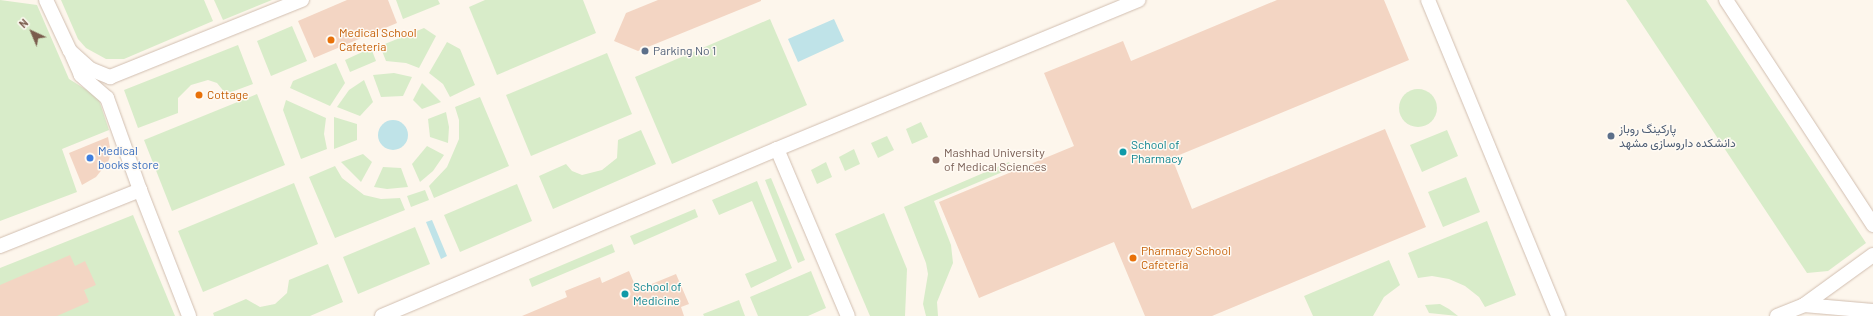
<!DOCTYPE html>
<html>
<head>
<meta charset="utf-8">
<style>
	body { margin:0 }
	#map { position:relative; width:1873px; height:316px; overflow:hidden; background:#fdf6ec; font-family:Barlow,Vazirmatn,sans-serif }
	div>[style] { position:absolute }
	.green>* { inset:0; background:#d8ecc9 }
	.round { border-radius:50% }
	.water>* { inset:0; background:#bfe3e8 }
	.building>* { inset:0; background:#f3d5c3 }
	.roads { filter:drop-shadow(0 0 1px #d1beb0) drop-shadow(0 0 1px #d1beb0) }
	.lane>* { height:14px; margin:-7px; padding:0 7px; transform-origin:7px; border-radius:7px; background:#fff }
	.dots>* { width:11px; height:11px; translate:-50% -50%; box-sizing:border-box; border:2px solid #fffaf3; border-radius:50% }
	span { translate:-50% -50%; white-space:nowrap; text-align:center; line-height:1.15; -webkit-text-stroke:3px #fffaf3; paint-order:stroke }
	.food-label { font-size:12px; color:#c56008 }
	.left { translate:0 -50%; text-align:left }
	.service-label { font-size:12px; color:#4e5e75 }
	.culture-label { font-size:12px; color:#0d838f }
	.shop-label { font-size:12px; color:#366cbe }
	.education-label { font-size:12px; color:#785e54 }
	.north { position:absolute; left:12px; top:12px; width:40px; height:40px; -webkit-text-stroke:3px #fffaf3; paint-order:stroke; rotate:316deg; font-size:11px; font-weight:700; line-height:16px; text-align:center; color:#7a5c4d }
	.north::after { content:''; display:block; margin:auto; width:14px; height:18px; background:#7a5c4d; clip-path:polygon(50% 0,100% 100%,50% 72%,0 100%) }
</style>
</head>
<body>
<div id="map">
	<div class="green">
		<div style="clip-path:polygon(0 0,37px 5px,69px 79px,98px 97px,109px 130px,62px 149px,77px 192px,0 221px)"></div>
		<div style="clip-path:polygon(61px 0,204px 0,213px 21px,124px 59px,106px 59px,86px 48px,78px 39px)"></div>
		<div style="clip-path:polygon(214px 0,272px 0,223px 20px)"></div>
		<div style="clip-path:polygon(396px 0,438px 0,440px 4px,403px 19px)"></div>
		<div style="clip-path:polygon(485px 0,583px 0,596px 33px,497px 75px,469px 7px)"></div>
		<div style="clip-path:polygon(1626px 0,1706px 0,1866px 243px,1828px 271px,1807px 273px)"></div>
		<div style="clip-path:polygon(770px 19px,807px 105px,672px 164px,635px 77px)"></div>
		<div style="clip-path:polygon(292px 26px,307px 61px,271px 76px,257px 41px)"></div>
		<div style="clip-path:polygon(424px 28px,436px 36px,419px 68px,406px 63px,386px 61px,380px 46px)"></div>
		<div style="clip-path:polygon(447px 42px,460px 49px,475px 85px,450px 97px,443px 84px,429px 73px)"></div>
		<div style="clip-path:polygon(238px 45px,253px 84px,226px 94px,217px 83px,208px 80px,191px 85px,178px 98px,178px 113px,138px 128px,124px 90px)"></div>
		<div style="clip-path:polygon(371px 48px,376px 61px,350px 72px,345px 60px)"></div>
		<div style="clip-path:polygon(607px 53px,632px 114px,531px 156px,506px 95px)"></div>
		<div style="clip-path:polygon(336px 63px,345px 83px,330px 106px,290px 88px,293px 81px)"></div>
		<div style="clip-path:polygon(394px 73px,412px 77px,403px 96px,381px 97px,373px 75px)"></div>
		<div style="clip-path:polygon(364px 80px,373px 102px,360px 116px,337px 107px,349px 90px)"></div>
		<div style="clip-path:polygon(422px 83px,441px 102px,422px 109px,413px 100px)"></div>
		<div class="round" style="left:1399px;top:89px;width:38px;height:38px"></div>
		<div style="clip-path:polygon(257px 94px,285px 165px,172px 211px,144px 140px)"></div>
		<div style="clip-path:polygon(480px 97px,509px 166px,434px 198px,429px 186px,447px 167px,459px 139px,459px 120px,455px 107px)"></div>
		<div style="clip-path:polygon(286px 100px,326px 118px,324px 134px,327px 149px,301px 159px,283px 110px)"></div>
		<div style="clip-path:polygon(446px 112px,449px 127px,448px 143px,430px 137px,428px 119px)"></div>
		<div style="clip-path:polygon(334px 117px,357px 124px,357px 140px,334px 149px)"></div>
		<div style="clip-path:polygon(921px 122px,928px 137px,912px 144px,906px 129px)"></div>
		<div style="clip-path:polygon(641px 130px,656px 164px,553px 209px,539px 176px,566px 164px,572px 171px,582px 175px,602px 170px,617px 158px,618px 140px)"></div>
		<div style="clip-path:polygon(1447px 130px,1458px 156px,1422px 172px,1410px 145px)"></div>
		<div style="clip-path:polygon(887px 136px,894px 150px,878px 158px,871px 143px)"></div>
		<div style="clip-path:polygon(427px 146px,444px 155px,433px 171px,420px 182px,412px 164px)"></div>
		<div style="clip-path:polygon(854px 149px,860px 164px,845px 171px,839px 157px)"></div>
		<div style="clip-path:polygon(363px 154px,372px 162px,361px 182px,341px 162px)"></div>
		<div style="clip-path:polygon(826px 162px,832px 177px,817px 184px,811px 170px)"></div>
		<div style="clip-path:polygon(1009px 162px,1012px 168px,934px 201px,951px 245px,953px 263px,937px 302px,938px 316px,926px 316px,923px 304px,928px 274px,926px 263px,904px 207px)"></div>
		<div style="clip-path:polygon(335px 166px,342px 178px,364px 195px,381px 199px,400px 198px,405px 210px,335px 238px,309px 177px)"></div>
		<div style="clip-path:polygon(383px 167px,401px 168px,408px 187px,387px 189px,374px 187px)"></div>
		<div style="clip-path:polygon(1466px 177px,1480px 212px,1443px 227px,1428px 192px)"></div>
		<div style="clip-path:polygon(771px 178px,805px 260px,798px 263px,765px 180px)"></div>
		<div style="clip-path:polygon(757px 181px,792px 268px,751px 288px,745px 274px,777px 261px,752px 201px,719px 215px,712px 200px)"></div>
		<div style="clip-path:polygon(294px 183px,318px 244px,203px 292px,178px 231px)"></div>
		<div style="clip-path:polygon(517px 184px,532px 221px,460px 252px,444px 215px)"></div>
		<div style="clip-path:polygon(425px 190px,429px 200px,411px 207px,407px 196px)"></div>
		<div style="clip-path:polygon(695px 209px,698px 217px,634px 245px,630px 236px)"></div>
		<div style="clip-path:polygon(884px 213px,907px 269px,905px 316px,870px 316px,835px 234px)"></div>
		<div style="clip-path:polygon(133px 215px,175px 316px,0 316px,0 268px)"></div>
		<div style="clip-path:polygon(1487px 221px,1516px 295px,1485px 307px,1479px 297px,1465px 286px,1449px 279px,1432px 276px,1418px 278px,1408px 253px)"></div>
		<div style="clip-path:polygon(415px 227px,430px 264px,358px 294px,343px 257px)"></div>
		<div style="clip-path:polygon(612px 244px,615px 252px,532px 287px,529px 279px)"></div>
		<div style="clip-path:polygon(1389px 260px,1400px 285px,1384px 297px,1373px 316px,1313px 316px,1304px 296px)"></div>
		<div style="clip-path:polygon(328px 264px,343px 302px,310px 316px,214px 316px,213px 313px,246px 299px,260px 307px,275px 304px,287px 293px,289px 280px)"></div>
		<div style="clip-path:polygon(811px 271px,826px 308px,808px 316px,758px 316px,750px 297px)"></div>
		<div style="clip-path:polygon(739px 300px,745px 316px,704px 316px,703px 314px)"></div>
		<div style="clip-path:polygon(1440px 304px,1449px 309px,1458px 316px,1429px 313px,1425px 305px)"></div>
	</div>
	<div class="water">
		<div style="clip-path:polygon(834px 19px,844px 41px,798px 62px,788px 39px)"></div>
		<div class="round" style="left:378px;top:120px;width:30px;height:30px"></div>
		<div style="clip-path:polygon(432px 220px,447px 256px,441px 259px,426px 222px)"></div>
	</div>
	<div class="building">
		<div style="clip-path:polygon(347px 0,388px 0,397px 23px,314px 58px,298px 21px)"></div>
		<div style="clip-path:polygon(658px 0,761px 0,761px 1px,638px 51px,614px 41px,626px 13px)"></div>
		<div style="clip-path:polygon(1277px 0,1384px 0,1409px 60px,1172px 158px,1192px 209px,1385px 129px,1426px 227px,1212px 316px,1145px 316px,1114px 242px,979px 298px,939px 202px,1074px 146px,1044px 73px,1123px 41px,1131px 61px)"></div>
		<div style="clip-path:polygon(108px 137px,111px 153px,108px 162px,96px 177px,82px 185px,69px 153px)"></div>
		<div style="clip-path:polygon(70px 255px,75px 266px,85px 261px,96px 285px,84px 290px,89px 302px,57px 316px,0 316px,0 285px)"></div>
		<div style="clip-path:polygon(629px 271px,637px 290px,676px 274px,689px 304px,681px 307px,684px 316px,522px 316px,567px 297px,565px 291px,600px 277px,602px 283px)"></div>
	</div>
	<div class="roads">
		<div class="lane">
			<div style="left:46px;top:0;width:56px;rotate:64.8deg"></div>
			<div style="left:70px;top:51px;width:27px;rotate:42deg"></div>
			<div style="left:90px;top:69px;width:22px;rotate:22deg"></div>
			<div style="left:110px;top:77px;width:207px;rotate:-21.9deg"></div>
			<div style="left:1428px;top:0;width:342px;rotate:67.6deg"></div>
			<div style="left:1726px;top:0;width:269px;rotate:56.8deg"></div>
			<div style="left:777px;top:149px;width:391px;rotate:-22.4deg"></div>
			<div style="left:140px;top:190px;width:135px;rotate:68.7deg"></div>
			<div style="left:0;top:246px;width:151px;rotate:-21.8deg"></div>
			<div style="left:140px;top:190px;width:98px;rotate:-109.7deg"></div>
			<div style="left:107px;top:98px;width:35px;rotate:-139deg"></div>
			<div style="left:81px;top:75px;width:22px;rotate:-114deg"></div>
			<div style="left:1873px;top:255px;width:85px;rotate:144.1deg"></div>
			<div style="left:1804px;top:305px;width:69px;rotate:5deg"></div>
			<div style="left:382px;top:316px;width:429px;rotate:-22.9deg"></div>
			<div style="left:777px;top:149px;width:181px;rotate:67deg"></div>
			<div style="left:1777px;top:316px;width:29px;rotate:-22deg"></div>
		</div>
	</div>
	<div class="dots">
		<div style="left:331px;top:40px;background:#e8710a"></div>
		<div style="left:645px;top:51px;background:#5c6f8a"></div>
		<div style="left:199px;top:95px;background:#e8710a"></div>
		<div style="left:1611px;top:136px;background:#5c6f8a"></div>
		<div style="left:1123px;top:152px;background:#0f9aa8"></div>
		<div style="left:90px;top:158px;background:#3f7fe0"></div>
		<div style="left:936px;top:160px;background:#8d6e63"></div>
		<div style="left:1133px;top:258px;background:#e8710a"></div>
		<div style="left:625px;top:294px;background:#0f9aa8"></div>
	</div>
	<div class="food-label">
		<span class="left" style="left:339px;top:40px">Medical School<br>Cafeteria</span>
		<span class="left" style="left:207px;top:95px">Cottage</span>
		<span class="left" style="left:1141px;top:258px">Pharmacy School<br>Cafeteria</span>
	</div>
	<div class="service-label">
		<span class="left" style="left:653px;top:51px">Parking No 1</span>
		<span class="left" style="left:1619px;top:136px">پارکینگ روباز<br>دانشکده داروسازی مشهد</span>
	</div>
	<div class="culture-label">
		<span class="left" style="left:1131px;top:152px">School of<br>Pharmacy</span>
		<span class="left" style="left:633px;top:294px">School of<br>Medicine</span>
	</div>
	<div class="shop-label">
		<span class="left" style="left:98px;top:158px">Medical<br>books store</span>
	</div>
	<div class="education-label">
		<span class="left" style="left:944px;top:160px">Mashhad University<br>of Medical Sciences</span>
	</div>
	<div class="north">N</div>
</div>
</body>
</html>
